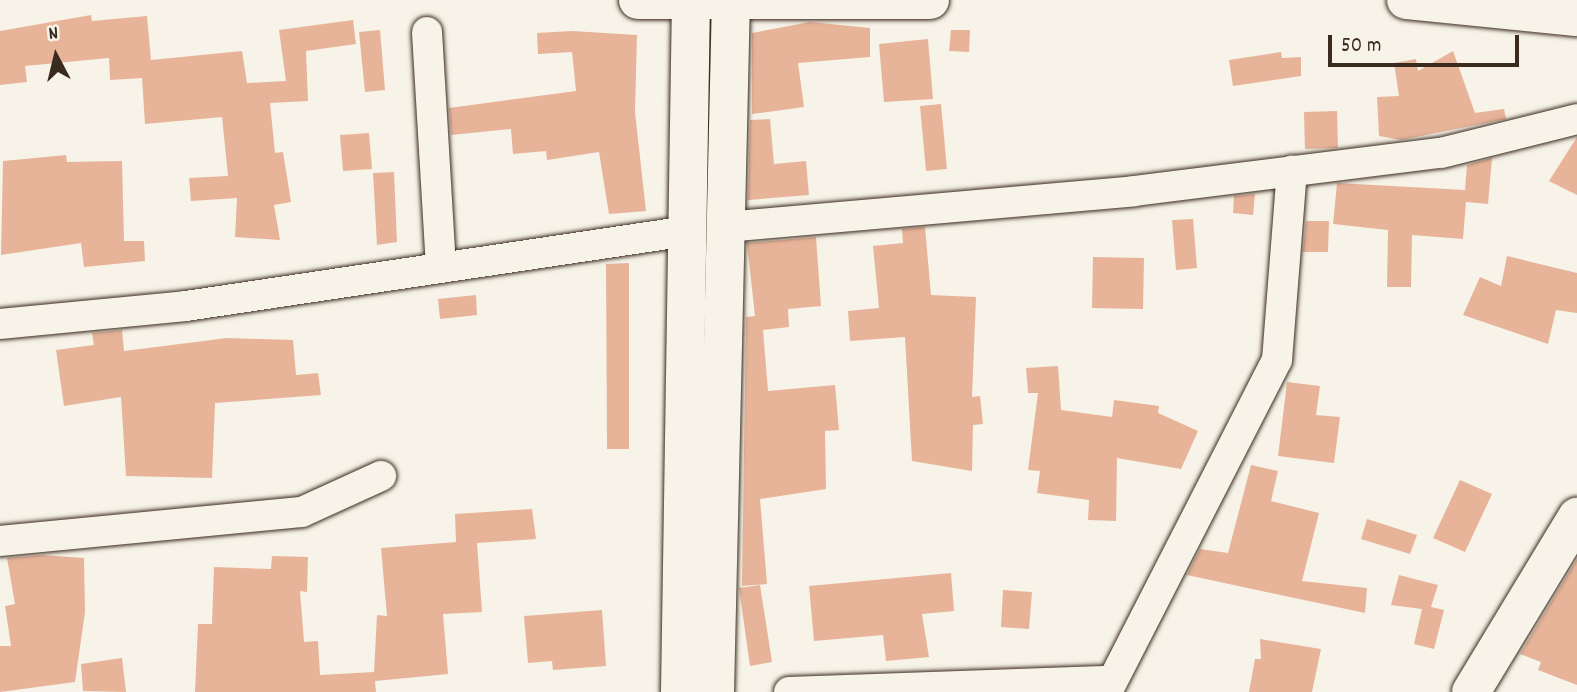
<!DOCTYPE html>
<html>
<head>
<meta charset="utf-8">
<style>
	body { margin:0 }
	#map { position:relative; width:1577px; height:692px; overflow:hidden; background:#f7f3e8; font-family:Dekko,sans-serif }
	div>[style] { position:absolute }
	.building>* { inset:0; background:#e7b499 }
	.roads { filter:drop-shadow(0 0 2px #3b2a1e) drop-shadow(0 0 2px #3b2a1e) }
	.street>* { height:30px; margin:-15px; padding:0 15px; transform-origin:15px; border-radius:15px; background:#f7f3e8 }
	.secondary>* { height:38px; margin:-19px; padding:0 19px; transform-origin:19px; border-radius:19px; background:#f7f3e8 }
	span { translate:-50% -50%; white-space:nowrap; text-align:center; line-height:1.15; -webkit-text-stroke:6px #f7f3e8; paint-order:stroke }
	.north { position:absolute; left:21px; top:21px; width:70px; height:70px; -webkit-text-stroke:5px #f7f3e8; paint-order:stroke; rotate:353deg; font-size:19px; font-weight:700; line-height:28px; text-align:center; color:#3b2a1e }
	.north::after { content:''; display:block; margin:auto; width:24px; height:32px; background:#3b2a1e; clip-path:polygon(50% 0,100% 100%,50% 72%,0 100%) }
	.scale { position:absolute; left:1328px; top:35px; width:191px; height:32px; box-sizing:border-box; border:4px solid #3b2a1e; border-top:0; padding-left:9px; font-size:21px; line-height:24px; white-space:nowrap; color:#3b2a1e; -webkit-text-stroke:5px #f7f3e8; paint-order:stroke }
</style>
</head>
<body>
<div id="map">
	<div class="building">
		<div style="clip-path:polygon(91px 15px,92px 21px,147px 16px,151px 60px,242px 51px,247px 83px,286px 81px,279px 30px,353px 20px,356px 44px,306px 51px,308px 101px,270px 103px,275px 153px,283px 152px,291px 202px,274px 205px,280px 240px,235px 237px,237px 198px,191px 201px,189px 178px,228px 176px,222px 117px,145px 124px,142px 78px,110px 80px,109px 58px,25px 66px,27px 82px,0 85px,0 31px)"></div>
		<div style="clip-path:polygon(810px 22px,870px 28px,870px 57px,798px 63px,804px 107px,752px 114px,752px 33px)"></div>
		<div style="clip-path:polygon(380px 30px,385px 90px,365px 92px,359px 32px)"></div>
		<div style="clip-path:polygon(951px 30px,970px 30px,969px 52px,949px 51px)"></div>
		<div style="clip-path:polygon(572px 31px,637px 35px,635px 112px,646px 211px,609px 214px,599px 152px,547px 160px,546px 151px,513px 154px,511px 129px,451px 135px,449px 108px,576px 91px,572px 52px,538px 54px,537px 33px)"></div>
		<div style="clip-path:polygon(928px 39px,933px 99px,884px 102px,879px 44px)"></div>
		<div style="clip-path:polygon(1453px 51px,1475px 113px,1504px 109px,1506px 119px,1401px 140px,1379px 136px,1377px 97px,1399px 96px,1394px 63px,1416px 59px,1418px 71px)"></div>
		<div style="clip-path:polygon(1281px 52px,1282px 58px,1301px 57px,1301px 76px,1233px 86px,1229px 60px)"></div>
		<div style="clip-path:polygon(941px 104px,947px 169px,926px 171px,920px 106px)"></div>
		<div style="clip-path:polygon(1337px 111px,1338px 148px,1305px 149px,1304px 112px)"></div>
		<div style="clip-path:polygon(770px 119px,774px 164px,806px 161px,809px 195px,748px 200px,750px 120px)"></div>
		<div style="clip-path:polygon(369px 133px,372px 169px,343px 171px,340px 135px)"></div>
		<div style="clip-path:polygon(1577px 137px,1577px 195px,1549px 181px)"></div>
		<div style="clip-path:polygon(66px 155px,67px 162px,122px 161px,124px 241px,144px 241px,145px 261px,84px 267px,81px 243px,1px 255px,3px 161px)"></div>
		<div style="clip-path:polygon(1492px 158px,1488px 204px,1466px 202px,1463px 239px,1412px 235px,1411px 287px,1387px 287px,1388px 230px,1333px 224px,1337px 183px,1465px 190px,1467px 165px)"></div>
		<div style="clip-path:polygon(394px 172px,397px 242px,377px 245px,373px 173px)"></div>
		<div style="clip-path:polygon(1255px 194px,1253px 215px,1233px 213px,1234px 196px)"></div>
		<div style="clip-path:polygon(1193px 219px,1197px 268px,1176px 270px,1172px 220px)"></div>
		<div style="clip-path:polygon(1306px 221px,1329px 221px,1328px 252px,1303px 252px)"></div>
		<div style="clip-path:polygon(925px 227px,931px 295px,976px 297px,972px 397px,980px 396px,983px 424px,973px 425px,972px 471px,912px 461px,905px 337px,850px 341px,848px 311px,879px 308px,873px 246px,903px 243px,902px 229px)"></div>
		<div style="clip-path:polygon(816px 237px,821px 306px,788px 309px,789px 327px,763px 330px,768px 391px,835px 385px,839px 430px,825px 431px,826px 489px,760px 499px,767px 584px,742px 586px,746px 317px,755px 316px,747px 243px)"></div>
		<div style="clip-path:polygon(1507px 256px,1577px 273px,1577px 313px,1556px 310px,1548px 344px,1463px 315px,1480px 277px,1501px 286px)"></div>
		<div style="clip-path:polygon(1093px 257px,1144px 258px,1143px 309px,1092px 308px)"></div>
		<div style="clip-path:polygon(629px 263px,629px 449px,607px 449px,606px 264px)"></div>
		<div style="clip-path:polygon(476px 295px,477px 315px,440px 319px,438px 299px)"></div>
		<div style="clip-path:polygon(122px 330px,124px 351px,227px 338px,293px 340px,296px 375px,318px 373px,321px 395px,215px 403px,212px 478px,126px 476px,121px 397px,64px 406px,56px 350px,94px 345px,92px 333px)"></div>
		<div style="clip-path:polygon(1058px 366px,1061px 410px,1112px 417px,1114px 400px,1159px 406px,1158px 413px,1198px 431px,1181px 469px,1117px 458px,1116px 521px,1088px 520px,1089px 500px,1037px 493px,1040px 471px,1028px 470px,1038px 393px,1028px 393px,1026px 368px)"></div>
		<div style="clip-path:polygon(1287px 382px,1320px 386px,1316px 415px,1340px 417px,1334px 463px,1278px 456px)"></div>
		<div style="clip-path:polygon(1251px 465px,1278px 471px,1271px 501px,1319px 513px,1302px 581px,1367px 588px,1365px 613px,1187px 575px,1200px 549px,1228px 553px)"></div>
		<div style="clip-path:polygon(1460px 480px,1492px 494px,1465px 552px,1433px 538px)"></div>
		<div style="clip-path:polygon(532px 509px,536px 539px,477px 543px,482px 612px,443px 614px,448px 674px,375px 681px,376px 692px,195px 692px,198px 624px,212px 624px,214px 567px,271px 569px,272px 556px,308px 557px,307px 592px,300px 591px,304px 642px,318px 641px,320px 675px,374px 672px,377px 615px,387px 616px,381px 548px,456px 542px,455px 514px)"></div>
		<div style="clip-path:polygon(1367px 519px,1417px 535px,1410px 554px,1361px 539px)"></div>
		<div style="clip-path:polygon(42px 555px,84px 558px,85px 612px,75px 682px,0 692px,0 646px,11px 646px,5px 606px,15px 604px,7px 558px)"></div>
		<div style="clip-path:polygon(1577px 559px,1577px 685px,1538px 670px,1541px 662px,1520px 654px)"></div>
		<div style="clip-path:polygon(951px 573px,954px 611px,922px 614px,929px 657px,886px 661px,883px 635px,814px 641px,809px 586px)"></div>
		<div style="clip-path:polygon(1399px 575px,1438px 585px,1431px 607px,1444px 610px,1434px 649px,1414px 644px,1422px 609px,1391px 605px)"></div>
		<div style="clip-path:polygon(760px 585px,772px 662px,750px 666px,739px 588px)"></div>
		<div style="clip-path:polygon(1003px 590px,1032px 592px,1029px 629px,1001px 627px)"></div>
		<div style="clip-path:polygon(602px 610px,606px 666px,553px 670px,552px 661px,528px 663px,524px 616px)"></div>
		<div style="clip-path:polygon(1260px 639px,1321px 649px,1312px 692px,1249px 692px,1255px 659px,1261px 659px)"></div>
		<div style="clip-path:polygon(122px 658px,126px 692px,83px 691px,81px 664px)"></div>
	</div>
	<div class="roads">
		<div class="street">
			<div style="left:427px;top:32px;width:233px;rotate:86.6deg"></div>
			<div style="left:726px;top:227px;width:410px;rotate:-5deg"></div>
			<div style="left:1134px;top:191px;width:309px;rotate:-7.1deg"></div>
			<div style="left:1441px;top:153px;width:140px;rotate:-14deg"></div>
			<div style="left:0;top:324px;width:187px;rotate:-5.5deg"></div>
			<div style="left:186px;top:306px;width:508px;rotate:-8.5deg"></div>
			<div style="left:0;top:541px;width:303px;rotate:-5.5deg"></div>
			<div style="left:302px;top:512px;width:87px;rotate:-24.5deg"></div>
			<div style="left:789px;top:692px;width:321px;rotate:-2deg"></div>
			<div style="left:1107px;top:692px;width:373px;rotate:-62.9deg"></div>
			<div style="left:1277px;top:360px;width:190px;rotate:-85.5deg"></div>
		</div>
		<div class="secondary">
			<div style="left:638px;top:0;width:292px"></div>
			<div style="left:1406px;top:0;width:172px;rotate:5.7deg"></div>
			<div style="left:680px;top:692px;width:692px;rotate:-89.09deg"></div>
			<div style="left:715px;top:692px;width:692px;rotate:-88.68deg"></div>
			<div style="left:1471px;top:692px;width:205px;rotate:-58.8deg"></div>
		</div>
	</div>
	<div class="north">N</div>
	<div class="scale">50 m</div>
</div>
</body>
</html>
